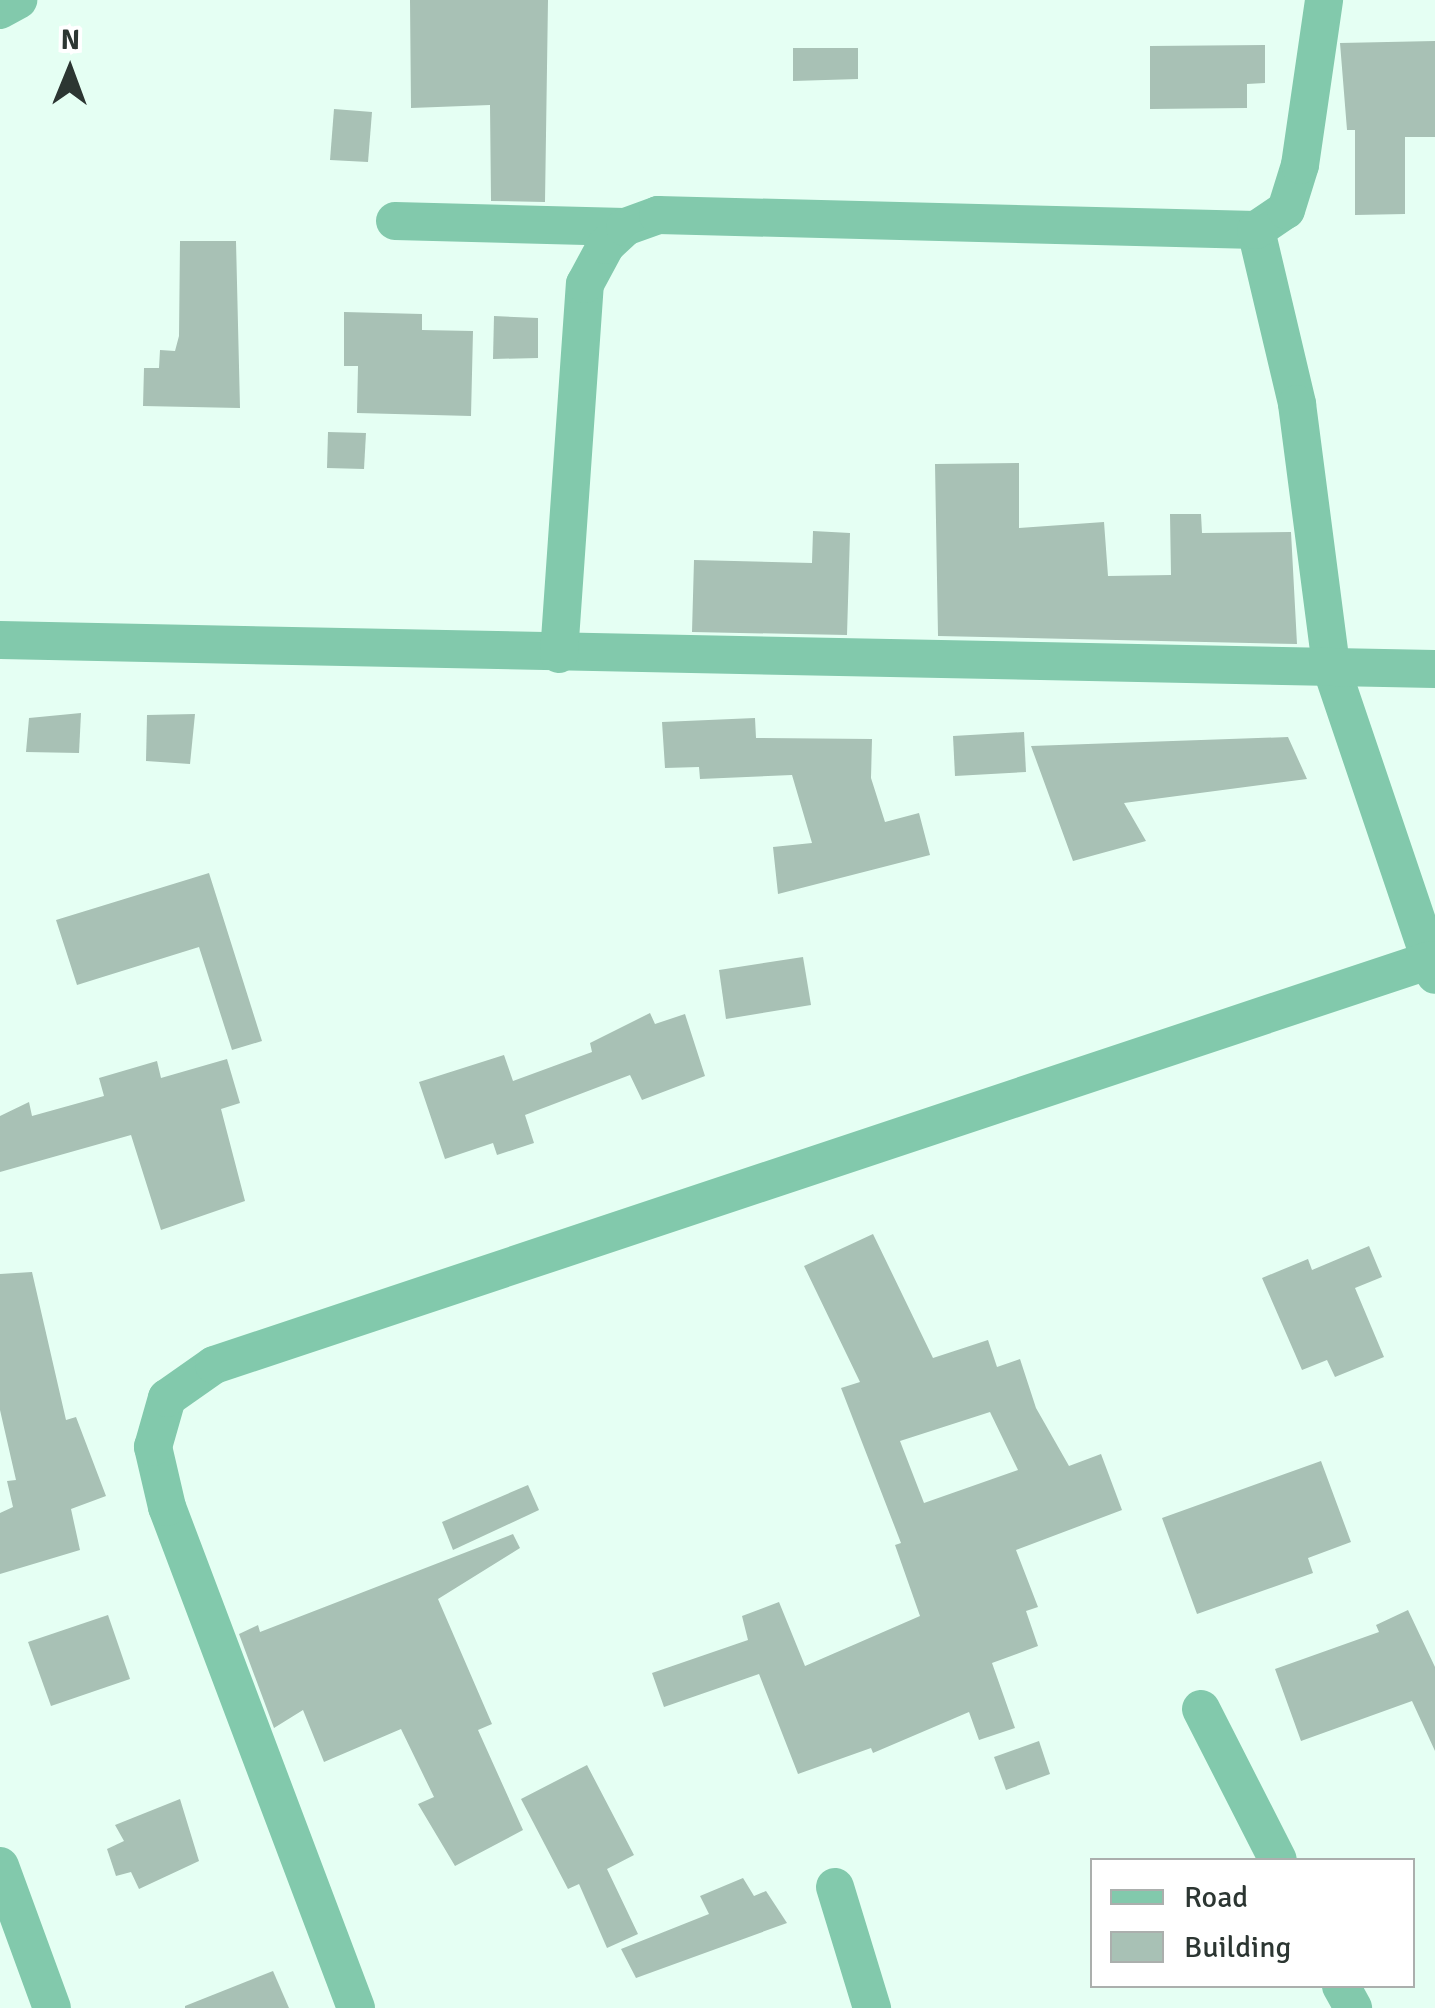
<!DOCTYPE html>
<html>
<head>
<meta charset="utf-8">
<style>
	body { margin:0 }
	#map { position:relative; width:1435px; height:2008px; overflow:hidden; background:#e5fff3; font-family:Signika,sans-serif }
	div>[style] { position:absolute }
	.building>* { inset:0; background:#a8c1b5 }
	.street>* { height:38px; margin:-19px; padding:0 19px; transform-origin:19px; border-radius:19px; background:#82c9ac }
	span { translate:-50% -50%; white-space:nowrap; text-align:center; line-height:1.15; -webkit-text-stroke:8px #fff; paint-order:stroke }
	.legend { position:absolute; left:1090px; top:1858px; width:325px; height:130px; box-sizing:border-box; background:#fff; border:2px solid #abafad; margin:0; padding:12px 18px; list-style:none; font-size:30px; color:#2c3632 }
	.legend li { display:flex; align-items:center; gap:20px; height:50px }
	.legend b { width:50px; border:2px solid #abafad }
	.north { position:absolute; left:20px; top:20px; width:100px; height:100px; -webkit-text-stroke:8px #fff; paint-order:stroke; rotate:1deg; font-size:28px; font-weight:700; line-height:40px; text-align:center; color:#2c3632 }
	.north::after { content:''; display:block; margin:auto; width:35px; height:45px; background:#2c3632; clip-path:polygon(50% 0,100% 100%,50% 72%,0 100%) }
</style>
</head>
<body>
<div id="map">
	<div class="building">
		<div style="clip-path:polygon(410px 0,548px 0,545px 202px,491px 201px,490px 105px,411px 108px)"></div>
		<div style="clip-path:polygon(1435px 41px,1435px 137px,1405px 137px,1405px 214px,1355px 215px,1355px 130px,1347px 130px,1340px 43px)"></div>
		<div style="clip-path:polygon(1265px 45px,1265px 83px,1247px 84px,1247px 108px,1150px 109px,1150px 46px)"></div>
		<div style="clip-path:polygon(793px 48px,858px 48px,858px 79px,793px 81px)"></div>
		<div style="clip-path:polygon(334px 109px,372px 112px,368px 162px,330px 160px)"></div>
		<div style="clip-path:polygon(180px 241px,236px 241px,240px 408px,143px 406px,144px 368px,159px 368px,160px 350px,175px 351px,179px 336px)"></div>
		<div style="clip-path:polygon(344px 312px,422px 314px,422px 330px,473px 331px,471px 416px,357px 413px,358px 366px,344px 366px)"></div>
		<div style="clip-path:polygon(494px 316px,538px 318px,538px 358px,493px 359px)"></div>
		<div style="clip-path:polygon(328px 432px,366px 433px,364px 469px,327px 468px)"></div>
		<div style="clip-path:polygon(1019px 463px,1019px 528px,1104px 522px,1108px 576px,1171px 575px,1170px 514px,1201px 514px,1202px 533px,1291px 532px,1297px 644px,938px 636px,935px 464px)"></div>
		<div style="clip-path:polygon(813px 531px,850px 533px,847px 635px,692px 632px,694px 560px,812px 563px)"></div>
		<div style="clip-path:polygon(81px 713px,79px 753px,26px 752px,29px 718px)"></div>
		<div style="clip-path:polygon(195px 714px,190px 764px,146px 761px,147px 715px)"></div>
		<div style="clip-path:polygon(755px 718px,756px 738px,872px 739px,871px 778px,885px 822px,919px 813px,930px 855px,778px 894px,773px 847px,812px 843px,792px 775px,700px 779px,699px 767px,665px 768px,662px 722px)"></div>
		<div style="clip-path:polygon(1024px 732px,1026px 772px,955px 776px,953px 736px)"></div>
		<div style="clip-path:polygon(1288px 737px,1307px 779px,1124px 803px,1146px 841px,1073px 861px,1031px 746px)"></div>
		<div style="clip-path:polygon(209px 873px,262px 1041px,232px 1050px,199px 947px,77px 985px,56px 920px)"></div>
		<div style="clip-path:polygon(803px 957px,811px 1005px,726px 1019px,719px 970px)"></div>
		<div style="clip-path:polygon(650px 1013px,655px 1024px,685px 1014px,705px 1076px,642px 1100px,630px 1075px,525px 1115px,534px 1143px,497px 1155px,493px 1143px,445px 1159px,419px 1082px,504px 1055px,513px 1081px,592px 1052px,590px 1043px)"></div>
		<div style="clip-path:polygon(227px 1059px,240px 1103px,221px 1109px,245px 1201px,161px 1230px,131px 1135px,0 1172px,0 1116px,29px 1102px,32px 1116px,104px 1096px,99px 1078px,157px 1061px,161px 1078px)"></div>
		<div style="clip-path:polygon(evenodd,873px 1234px,933px 1358px,988px 1340px,997px 1367px,1020px 1359px,1036px 1408px,1069px 1466px,1101px 1454px,1122px 1510px,1016px 1550px,1038px 1607px,1026px 1611px,1038px 1646px,992px 1663px,1015px 1728px,979px 1740px,969px 1712px,873px 1753px,871px 1748px,798px 1774px,759px 1674px,664px 1707px,652px 1673px,748px 1640px,742px 1616px,779px 1602px,805px 1666px,920px 1616px,895px 1545px,901px 1543px,841px 1388px,860px 1382px,804px 1266px,873px 1234px,990px 1412px,1018px 1470px,924px 1503px,900px 1441px,990px 1412px)"></div>
		<div style="clip-path:polygon(1369px 1246px,1382px 1277px,1355px 1288px,1384px 1357px,1335px 1377px,1327px 1360px,1302px 1370px,1262px 1278px,1308px 1259px,1312px 1270px)"></div>
		<div style="clip-path:polygon(32px 1272px,66px 1420px,76px 1417px,106px 1496px,71px 1509px,80px 1550px,0 1574px,0 1513px,13px 1507px,7px 1481px,16px 1480px,0 1410px,0 1274px)"></div>
		<div style="clip-path:polygon(1321px 1461px,1351px 1542px,1308px 1558px,1313px 1573px,1197px 1614px,1162px 1518px)"></div>
		<div style="clip-path:polygon(528px 1485px,539px 1510px,453px 1550px,442px 1522px)"></div>
		<div style="clip-path:polygon(513px 1534px,520px 1548px,438px 1599px,492px 1724px,478px 1730px,523px 1830px,455px 1866px,418px 1804px,434px 1797px,401px 1729px,324px 1762px,303px 1710px,274px 1728px,239px 1634px,258px 1625px,260px 1632px)"></div>
		<div style="clip-path:polygon(1408px 1610px,1435px 1667px,1435px 1751px,1412px 1701px,1301px 1741px,1275px 1669px,1379px 1632px,1376px 1625px)"></div>
		<div style="clip-path:polygon(108px 1615px,130px 1679px,51px 1706px,28px 1642px)"></div>
		<div style="clip-path:polygon(1039px 1741px,1050px 1774px,1006px 1790px,994px 1757px)"></div>
		<div style="clip-path:polygon(587px 1765px,634px 1855px,607px 1869px,638px 1934px,607px 1948px,579px 1884px,568px 1889px,521px 1799px)"></div>
		<div style="clip-path:polygon(180px 1799px,199px 1861px,139px 1889px,131px 1872px,116px 1876px,107px 1849px,124px 1841px,115px 1825px)"></div>
		<div style="clip-path:polygon(743px 1878px,754px 1896px,766px 1891px,787px 1923px,636px 1978px,621px 1949px,709px 1914px,700px 1896px)"></div>
		<div style="clip-path:polygon(273px 1971px,289px 2008px,185px 2008px,185px 2006px)"></div>
	</div>
	<div class="street">
		<div style="left:0;top:10px;width:21px;rotate:-29deg"></div>
		<div style="left:395px;top:221px;width:230px;rotate:1.5deg"></div>
		<div style="left:1256px;top:230px;width:179px;rotate:76.7deg"></div>
		<div style="left:1297px;top:404px;width:265px;rotate:82.6deg"></div>
		<div style="left:1331px;top:667px;width:325px;rotate:71.3deg"></div>
		<div style="left:0;top:640px;width:1435px;rotate:1.16deg"></div>
		<div style="left:559px;top:654px;width:371px;rotate:-86deg"></div>
		<div style="left:585px;top:284px;width:44px;rotate:-61.7deg"></div>
		<div style="left:606px;top:245px;width:26px;rotate:-43deg"></div>
		<div style="left:625px;top:227px;width:35px;rotate:-20deg"></div>
		<div style="left:658px;top:215px;width:598px;rotate:1.44deg"></div>
		<div style="left:1256px;top:230px;width:36px;rotate:-34deg"></div>
		<div style="left:1286px;top:210px;width:47px;rotate:-72.7deg"></div>
		<div style="left:1300px;top:165px;width:167px;rotate:-81.7deg"></div>
		<div style="left:1201px;top:1709px;width:169px;rotate:63deg"></div>
		<div style="left:0;top:1866px;width:151px;rotate:69.9deg"></div>
		<div style="left:835px;top:1887px;width:127px;rotate:73deg"></div>
		<div style="left:1341px;top:1986px;width:25px;rotate:61deg"></div>
		<div style="left:356px;top:2008px;width:535px;rotate:-110.67deg"></div>
		<div style="left:167px;top:1507px;width:62px;rotate:-103.1deg"></div>
		<div style="left:153px;top:1447px;width:51px;rotate:-74.1deg"></div>
		<div style="left:167px;top:1398px;width:57px;rotate:-35.1deg"></div>
		<div style="left:214px;top:1365px;width:1282px;rotate:-18.42deg"></div>
	</div>
	<ul class="legend">
	<li><b style="height:12px;background:#82c9ac"></b>Road</li>
	<li><b style="height:28px;background:#a8c1b5"></b>Building</li>
	</ul>
	<div class="north">N</div>
</div>
</body>
</html>
